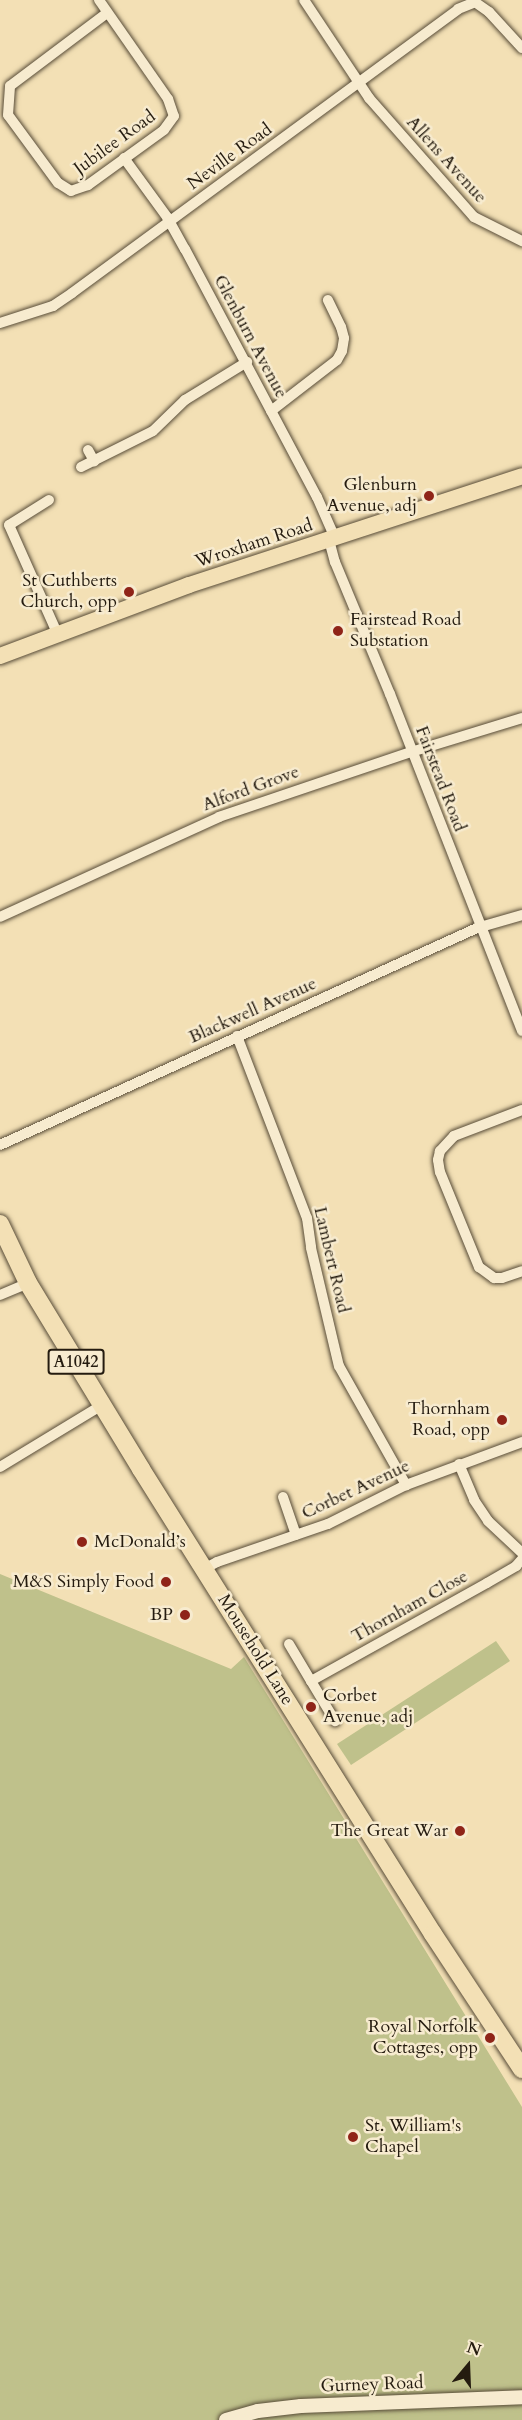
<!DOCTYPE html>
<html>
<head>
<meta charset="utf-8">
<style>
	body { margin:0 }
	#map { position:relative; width:522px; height:2420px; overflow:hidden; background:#f3e0b5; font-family:Cardo,serif }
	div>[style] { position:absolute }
	.green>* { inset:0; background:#bfc18b }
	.roads { filter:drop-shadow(0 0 2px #584c38) drop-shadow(0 0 2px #584c38) }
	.minor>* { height:10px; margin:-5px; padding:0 5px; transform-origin:5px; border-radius:5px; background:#f7ebcf }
	.tertiary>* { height:14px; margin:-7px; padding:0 7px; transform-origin:7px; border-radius:7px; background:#f7ebcf }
	.primary>* { height:16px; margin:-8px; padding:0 8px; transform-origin:8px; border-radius:8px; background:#f3e0b5 }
	.trunk>* { height:18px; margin:-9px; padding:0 9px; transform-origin:9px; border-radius:9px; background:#f3e0b5 }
	.dots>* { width:16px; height:16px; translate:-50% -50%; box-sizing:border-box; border:3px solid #f7ebcf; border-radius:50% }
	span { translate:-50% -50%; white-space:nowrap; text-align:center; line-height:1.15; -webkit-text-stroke:5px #f7ebcf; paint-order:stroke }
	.shield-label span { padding:2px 4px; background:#f7ebcf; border:2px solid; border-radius:4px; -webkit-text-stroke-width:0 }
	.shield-label { font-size:16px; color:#241b0f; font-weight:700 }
	.street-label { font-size:18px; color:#241b0f }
	.poi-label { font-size:18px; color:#241b0f }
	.right { translate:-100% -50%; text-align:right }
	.left { translate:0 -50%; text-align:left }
	.north { position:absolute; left:438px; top:2336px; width:60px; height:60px; -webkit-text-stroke:4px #f7ebcf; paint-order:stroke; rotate:19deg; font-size:16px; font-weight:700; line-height:24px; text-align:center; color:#241b0f }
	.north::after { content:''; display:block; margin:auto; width:21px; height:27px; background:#241b0f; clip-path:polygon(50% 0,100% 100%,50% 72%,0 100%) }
</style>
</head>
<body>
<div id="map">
	<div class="green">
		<div style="clip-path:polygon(0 1574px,231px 1669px,244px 1657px,522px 2107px,522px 2420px,0 2420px)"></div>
		<div style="clip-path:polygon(496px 1641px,510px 1661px,351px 1765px,337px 1744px)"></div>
	</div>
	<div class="roads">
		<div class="minor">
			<div style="left:99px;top:0;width:121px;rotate:55.1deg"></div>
			<div style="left:168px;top:99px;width:18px;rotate:71deg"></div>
			<div style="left:174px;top:116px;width:17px;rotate:126deg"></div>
			<div style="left:164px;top:130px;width:94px;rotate:144.1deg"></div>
			<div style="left:88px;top:185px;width:18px;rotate:161deg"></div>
			<div style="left:71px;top:191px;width:15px;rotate:-148deg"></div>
			<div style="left:58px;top:183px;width:84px;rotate:-126.3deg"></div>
			<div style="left:8px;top:115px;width:29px;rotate:-86deg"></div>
			<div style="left:10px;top:86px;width:121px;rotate:-37deg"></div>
			<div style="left:304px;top:0;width:118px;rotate:56.4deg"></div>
			<div style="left:369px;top:98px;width:159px;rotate:48.6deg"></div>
			<div style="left:474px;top:217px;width:54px;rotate:26.6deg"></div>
			<div style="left:472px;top:0;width:21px;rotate:35deg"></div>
			<div style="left:489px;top:12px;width:49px;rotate:47.5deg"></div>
			<div style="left:124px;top:158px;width:73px;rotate:53.9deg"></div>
			<div style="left:167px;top:217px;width:37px;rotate:61deg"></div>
			<div style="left:185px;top:249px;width:281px;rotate:62deg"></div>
			<div style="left:317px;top:497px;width:45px;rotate:66.3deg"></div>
			<div style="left:0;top:323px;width:56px;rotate:-17.8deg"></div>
			<div style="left:53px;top:306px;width:23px;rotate:-34deg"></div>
			<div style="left:72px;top:293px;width:479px;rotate:-36.3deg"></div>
			<div style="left:458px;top:9px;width:16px;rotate:-22deg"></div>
			<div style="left:271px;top:411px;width:83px;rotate:-37.7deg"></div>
			<div style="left:337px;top:360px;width:10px;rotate:-61deg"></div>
			<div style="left:342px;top:351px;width:13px;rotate:-81deg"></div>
			<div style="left:344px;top:338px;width:11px;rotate:-105deg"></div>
			<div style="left:341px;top:327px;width:30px;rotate:-116deg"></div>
			<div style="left:88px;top:450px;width:13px;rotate:61deg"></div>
			<div style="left:81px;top:467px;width:80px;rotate:-26.6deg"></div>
			<div style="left:153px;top:431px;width:45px;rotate:-44.1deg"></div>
			<div style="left:185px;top:400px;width:73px;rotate:-31.5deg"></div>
			<div style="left:49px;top:500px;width:47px;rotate:148deg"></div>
			<div style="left:9px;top:525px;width:118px;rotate:66deg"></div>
			<div style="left:329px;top:540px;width:23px;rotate:75deg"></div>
			<div style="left:335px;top:562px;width:143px;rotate:67.4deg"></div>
			<div style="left:390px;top:694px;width:362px;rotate:68.6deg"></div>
			<div style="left:0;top:917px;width:241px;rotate:-24.5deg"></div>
			<div style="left:219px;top:817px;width:203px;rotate:-18.7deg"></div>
			<div style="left:411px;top:752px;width:116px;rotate:-17deg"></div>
			<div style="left:237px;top:1036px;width:195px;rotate:69deg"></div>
			<div style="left:307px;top:1218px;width:30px;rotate:82deg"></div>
			<div style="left:311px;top:1248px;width:121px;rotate:76.7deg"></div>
			<div style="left:339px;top:1366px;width:137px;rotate:60.6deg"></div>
			<div style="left:522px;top:1110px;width:73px;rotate:159.1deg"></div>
			<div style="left:454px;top:1136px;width:21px;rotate:133deg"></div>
			<div style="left:440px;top:1151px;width:9px;rotate:103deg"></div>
			<div style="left:438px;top:1160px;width:12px;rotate:81deg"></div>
			<div style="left:440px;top:1172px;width:103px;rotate:67.7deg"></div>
			<div style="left:479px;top:1267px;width:19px;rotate:36deg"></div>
			<div style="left:494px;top:1278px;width:8px"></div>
			<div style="left:502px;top:1278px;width:21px;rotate:-19deg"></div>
			<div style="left:0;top:1145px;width:524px;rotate:-24.46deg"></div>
			<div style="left:477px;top:928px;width:47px;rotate:-16.1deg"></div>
			<div style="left:0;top:1295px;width:30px;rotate:-23deg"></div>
			<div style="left:459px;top:1464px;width:39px;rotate:67deg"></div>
			<div style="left:474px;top:1500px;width:25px;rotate:56deg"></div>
			<div style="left:488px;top:1521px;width:47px;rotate:43.3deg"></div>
			<div style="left:0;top:1467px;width:119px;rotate:-31.3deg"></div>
			<div style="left:283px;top:1497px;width:40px;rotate:71.1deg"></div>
			<div style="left:204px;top:1569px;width:15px;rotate:-28deg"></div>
			<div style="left:217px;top:1562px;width:117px;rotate:-18.9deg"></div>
			<div style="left:328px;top:1524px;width:87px;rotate:-26.6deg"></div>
			<div style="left:406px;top:1485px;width:124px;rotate:-20.3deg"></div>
			<div style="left:289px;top:1644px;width:43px;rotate:59.3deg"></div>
			<div style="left:311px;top:1681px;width:201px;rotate:-29.1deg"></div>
			<div style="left:487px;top:1583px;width:34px;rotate:-30deg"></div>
			<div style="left:516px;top:1566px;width:9px;rotate:-49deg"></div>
			<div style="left:311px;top:1681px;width:47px;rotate:59deg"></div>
		</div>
		<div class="tertiary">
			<div style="left:226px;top:2420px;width:33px;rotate:-16deg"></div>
			<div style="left:258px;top:2411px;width:43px;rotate:-6.6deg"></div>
			<div style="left:301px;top:2406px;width:221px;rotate:-2.3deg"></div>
		</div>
		<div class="primary">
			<div style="left:0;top:656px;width:202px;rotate:-20.6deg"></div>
			<div style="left:189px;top:585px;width:350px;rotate:-18.1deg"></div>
		</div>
		<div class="trunk">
			<div style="left:0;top:1224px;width:65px;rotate:64.6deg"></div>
			<div style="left:28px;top:1283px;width:218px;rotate:58.7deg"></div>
			<div style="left:141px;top:1469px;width:549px;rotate:57.87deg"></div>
			<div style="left:433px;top:1934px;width:162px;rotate:56.6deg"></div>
		</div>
	</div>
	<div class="dots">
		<div style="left:429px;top:496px;background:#8f2418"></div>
		<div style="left:129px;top:592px;background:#8f2418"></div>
		<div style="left:338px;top:631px;background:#8f2418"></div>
		<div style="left:502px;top:1420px;background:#8f2418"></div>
		<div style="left:82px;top:1542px;background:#8f2418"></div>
		<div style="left:166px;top:1582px;background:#8f2418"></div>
		<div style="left:185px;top:1615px;background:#8f2418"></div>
		<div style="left:311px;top:1707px;background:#8f2418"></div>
		<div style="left:460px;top:1831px;background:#8f2418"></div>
		<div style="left:490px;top:2038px;background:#8f2418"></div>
		<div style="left:353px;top:2137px;background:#8f2418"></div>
	</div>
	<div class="shield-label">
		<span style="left:76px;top:1362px">A1042</span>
	</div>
	<div class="street-label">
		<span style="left:115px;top:143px;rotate:-36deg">Jubilee Road</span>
		<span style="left:230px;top:157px;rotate:-36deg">Neville Road</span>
		<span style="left:446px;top:160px;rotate:48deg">Allens Avenue</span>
		<span style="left:250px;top:337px;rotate:62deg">Glenburn Avenue</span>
		<span style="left:254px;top:544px;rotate:-18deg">Wroxham Road</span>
		<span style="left:440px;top:779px;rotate:69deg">Fairstead Road</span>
		<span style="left:251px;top:789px;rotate:-20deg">Alford Grove</span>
		<span style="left:253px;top:1011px;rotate:-24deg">Blackwell Avenue</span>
		<span style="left:331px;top:1260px;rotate:77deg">Lambert Road</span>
		<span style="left:356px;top:1490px;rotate:-25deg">Corbet Avenue</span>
		<span style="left:410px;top:1607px;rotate:-29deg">Thornham Close</span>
		<span style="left:255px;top:1650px;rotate:58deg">Mousehold Lane</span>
		<span style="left:372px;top:2385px;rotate:-2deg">Gurney Road</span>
	</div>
	<div class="poi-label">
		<span class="right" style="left:417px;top:496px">Glenburn<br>Avenue, adj</span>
		<span class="right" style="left:117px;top:592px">St Cuthberts<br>Church, opp</span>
		<span class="left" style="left:350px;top:631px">Fairstead Road<br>Substation</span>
		<span class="right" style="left:490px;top:1420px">Thornham<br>Road, opp</span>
		<span class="left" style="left:94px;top:1542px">McDonald’s</span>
		<span class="right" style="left:154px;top:1582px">M&amp;S Simply Food</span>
		<span class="right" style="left:173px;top:1615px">BP</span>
		<span class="left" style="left:323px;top:1707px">Corbet<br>Avenue, adj</span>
		<span class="right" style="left:448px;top:1831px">The Great War</span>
		<span class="right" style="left:478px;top:2038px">Royal Norfolk<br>Cottages, opp</span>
		<span class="left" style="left:365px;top:2137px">St. William's<br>Chapel</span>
	</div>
	<div class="north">N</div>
</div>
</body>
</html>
